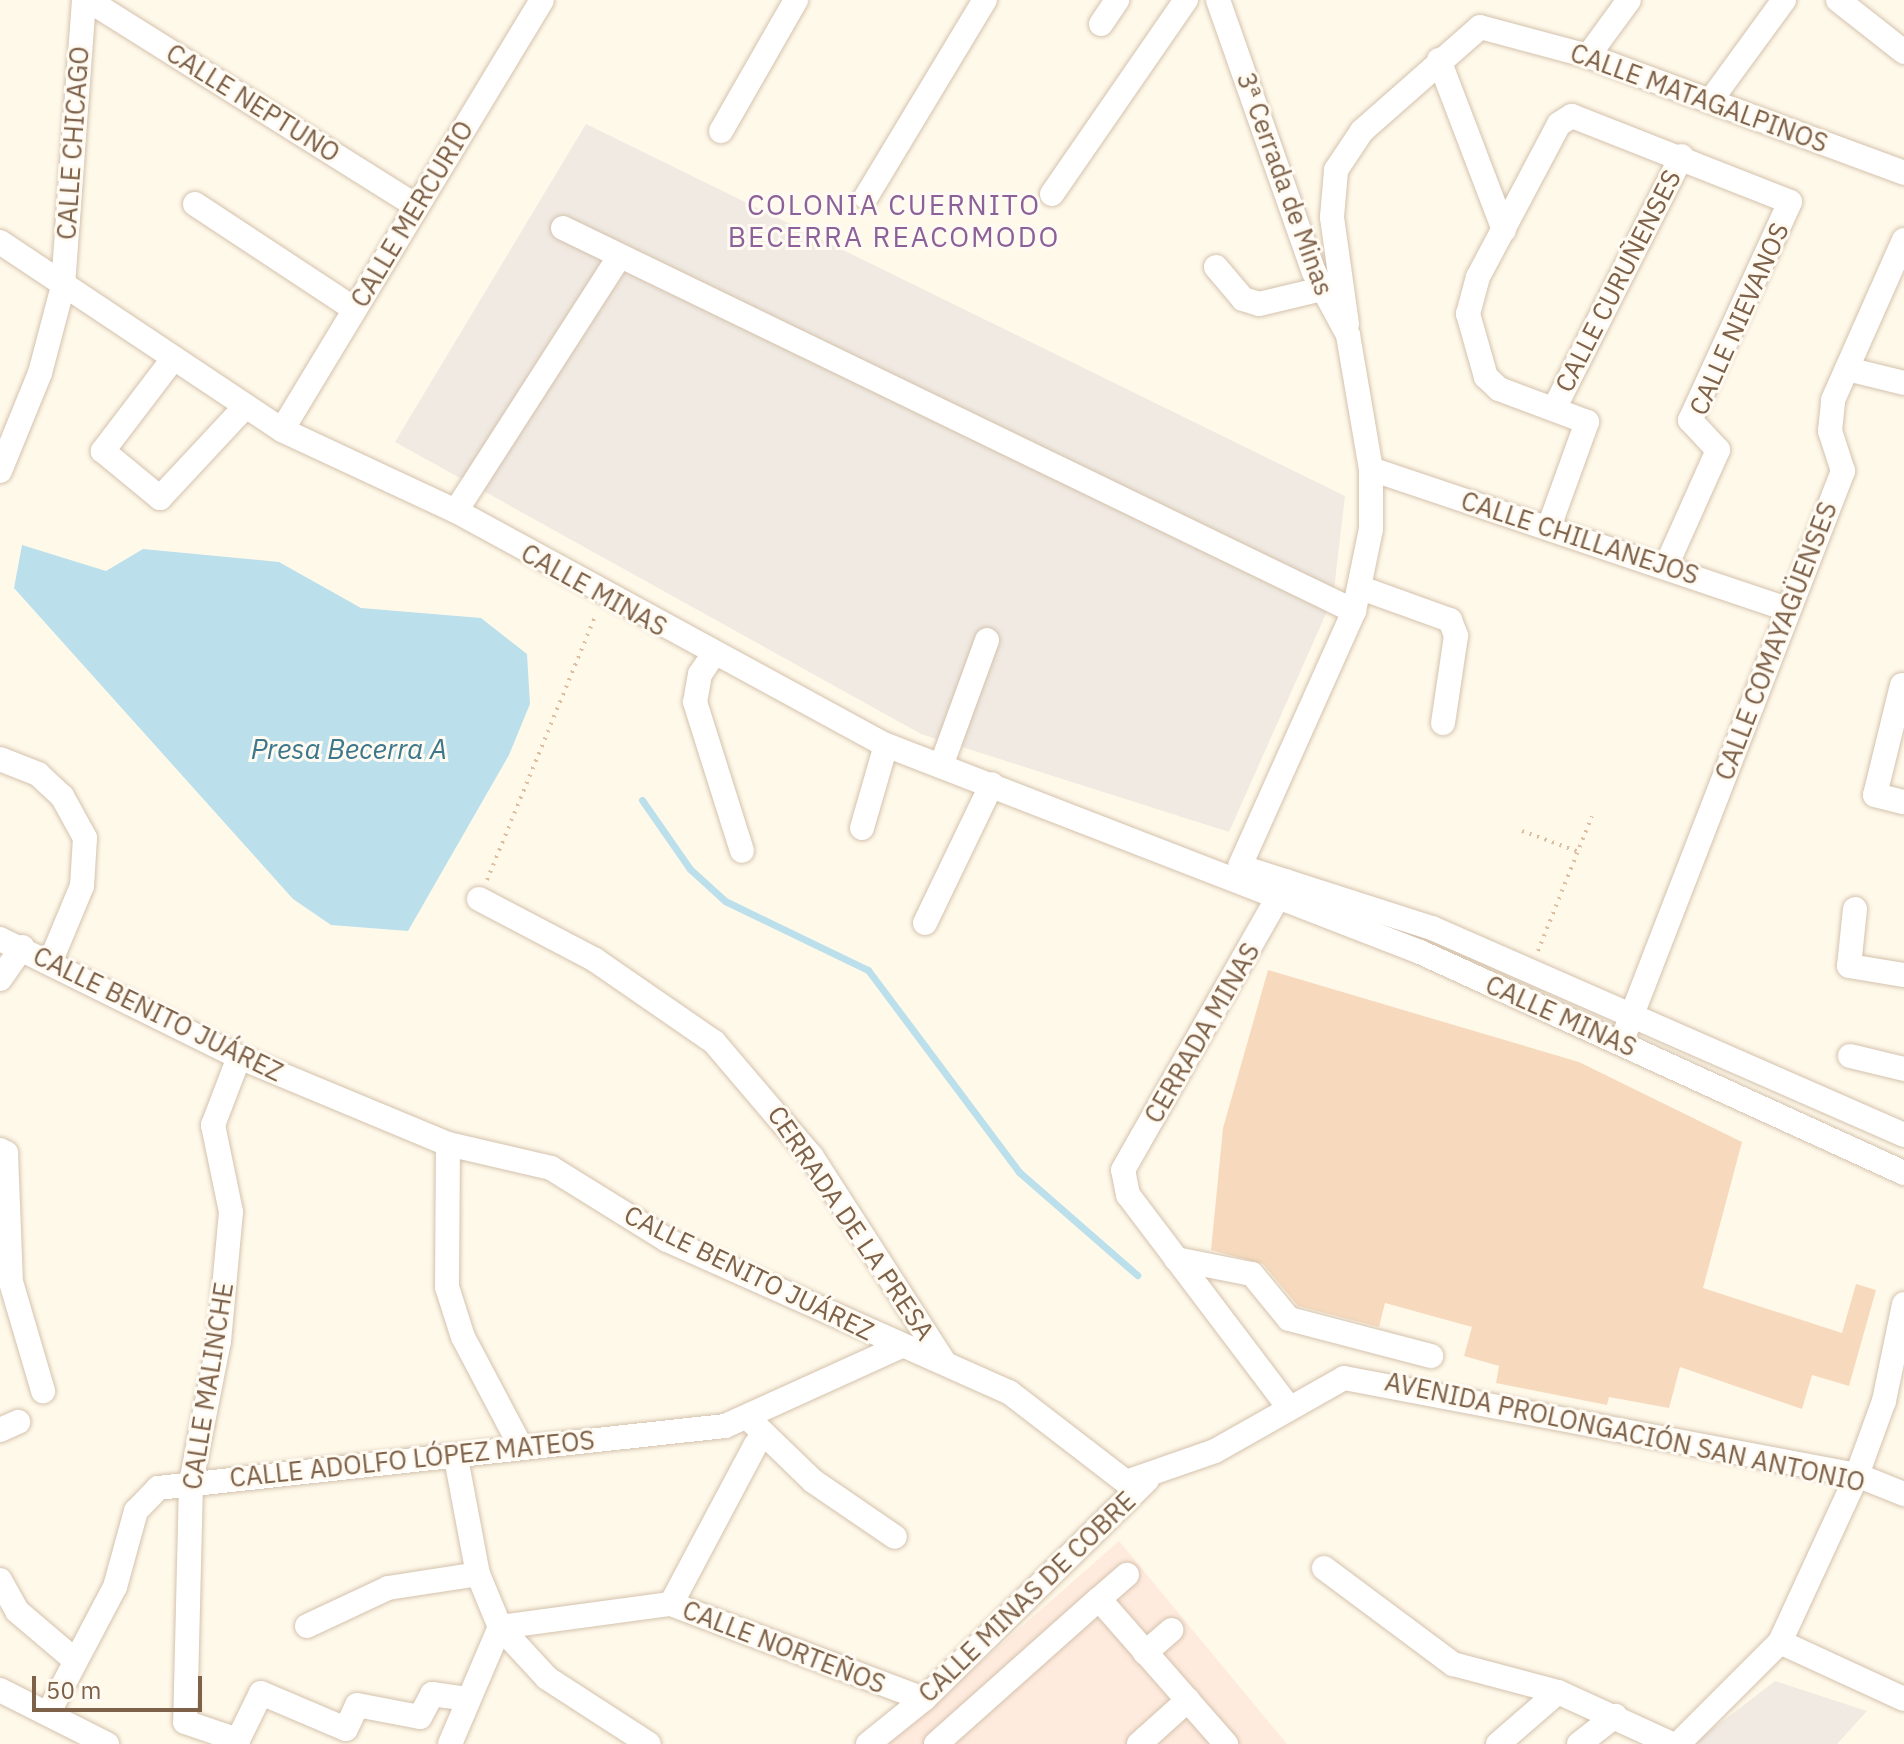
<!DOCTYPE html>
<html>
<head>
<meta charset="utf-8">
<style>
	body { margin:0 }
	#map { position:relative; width:1904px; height:1744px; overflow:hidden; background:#fff9ea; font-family:"IBM Plex Sans",sans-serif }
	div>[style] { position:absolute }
	.commercial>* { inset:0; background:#ffebde }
	.industrial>* { inset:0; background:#f0eae3 }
	.water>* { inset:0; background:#bbe0ec }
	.stream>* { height:7px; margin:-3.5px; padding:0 3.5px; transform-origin:3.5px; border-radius:3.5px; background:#bbe0ec }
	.building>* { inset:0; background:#f7dabe }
	.path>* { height:4px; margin-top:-2px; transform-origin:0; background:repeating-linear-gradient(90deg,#debea0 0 2px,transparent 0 8px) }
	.roads { filter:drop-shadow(0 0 2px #d4c2ad) drop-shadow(0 0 2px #d4c2ad) }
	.minor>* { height:24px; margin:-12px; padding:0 12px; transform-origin:12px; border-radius:12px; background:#fff }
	span { translate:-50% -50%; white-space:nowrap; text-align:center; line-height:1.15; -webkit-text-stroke:6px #fffbf3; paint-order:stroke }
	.street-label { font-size:26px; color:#7e6149 }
	.neighbourhood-label { font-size:28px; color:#8c619a; letter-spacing:2px }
	.water-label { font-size:28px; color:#3c778c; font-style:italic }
	.scale { position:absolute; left:32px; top:1676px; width:170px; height:36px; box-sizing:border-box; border:4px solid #7e6149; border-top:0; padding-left:10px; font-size:24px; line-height:28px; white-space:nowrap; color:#7e6149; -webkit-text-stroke:6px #fffbf3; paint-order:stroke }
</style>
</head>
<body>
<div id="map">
	<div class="commercial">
		<div style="clip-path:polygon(1119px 1541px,1287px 1744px,888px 1744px)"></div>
	</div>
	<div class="industrial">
		<div style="clip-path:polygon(586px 124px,1345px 496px,1333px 598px,1229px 832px,921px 734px,395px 442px)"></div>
		<div style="clip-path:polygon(1775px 1681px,1867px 1711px,1837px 1744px,1693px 1744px)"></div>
	</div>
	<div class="water">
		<div style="clip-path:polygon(22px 545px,106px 571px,143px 549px,279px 562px,361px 608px,481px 618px,527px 654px,530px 704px,509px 755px,408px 931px,331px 925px,293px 899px,14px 588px)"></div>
	</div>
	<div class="stream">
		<div style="left:642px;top:800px;width:84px;rotate:55.2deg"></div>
		<div style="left:690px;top:869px;width:47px;rotate:42.4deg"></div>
		<div style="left:725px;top:901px;width:159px;rotate:25.8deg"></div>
		<div style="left:868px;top:970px;width:252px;rotate:53.2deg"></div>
		<div style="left:1019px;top:1172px;width:157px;rotate:41.1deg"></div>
	</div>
	<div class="building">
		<div style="clip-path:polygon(1268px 970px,1579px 1062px,1742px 1142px,1703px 1288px,1842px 1333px,1856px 1284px,1876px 1290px,1849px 1386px,1812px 1375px,1802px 1409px,1680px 1367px,1669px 1408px,1609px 1397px,1607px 1405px,1496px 1383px,1499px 1366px,1464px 1356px,1472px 1327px,1385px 1303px,1379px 1327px,1298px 1306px,1263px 1264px,1211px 1250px,1223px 1128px)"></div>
	</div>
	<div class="path">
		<div style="left:1522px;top:831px;width:61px;rotate:20.2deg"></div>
		<div style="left:487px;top:880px;width:287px;rotate:-67.7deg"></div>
		<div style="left:1538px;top:951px;width:145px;rotate:-68.2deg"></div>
	</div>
	<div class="roads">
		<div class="minor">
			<div style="left:88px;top:0;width:388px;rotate:32.1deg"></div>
			<div style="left:1218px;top:0;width:288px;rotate:70.6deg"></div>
			<div style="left:1314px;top:272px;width:72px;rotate:61.6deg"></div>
			<div style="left:1348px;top:335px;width:136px;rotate:80.3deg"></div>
			<div style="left:1371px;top:469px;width:60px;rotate:90deg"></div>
			<div style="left:1371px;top:529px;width:84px;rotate:101.7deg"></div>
			<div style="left:1354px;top:611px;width:279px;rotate:114.1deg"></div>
			<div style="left:1838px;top:0;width:84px;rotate:38.2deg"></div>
			<div style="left:1101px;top:24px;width:29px;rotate:-56deg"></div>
			<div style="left:1588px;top:56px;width:69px;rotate:-53.8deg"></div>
			<div style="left:1439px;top:60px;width:182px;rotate:69.1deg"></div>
			<div style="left:1711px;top:100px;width:124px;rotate:-53.9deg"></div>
			<div style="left:721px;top:131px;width:151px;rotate:-60.2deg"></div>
			<div style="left:1052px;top:194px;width:236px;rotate:-55.4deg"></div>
			<div style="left:866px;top:197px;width:230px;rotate:-58.9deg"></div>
			<div style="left:195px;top:204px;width:191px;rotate:33.4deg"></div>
			<div style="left:563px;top:228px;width:879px;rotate:25.84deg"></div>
			<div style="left:0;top:242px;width:339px;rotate:33.7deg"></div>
			<div style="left:282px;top:430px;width:192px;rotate:25deg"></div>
			<div style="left:456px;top:511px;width:490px;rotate:28.6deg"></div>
			<div style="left:886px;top:745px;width:573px;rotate:21.19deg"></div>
			<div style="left:1420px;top:952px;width:532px;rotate:24.54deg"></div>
			<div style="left:1216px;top:267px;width:42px;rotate:49.8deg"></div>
			<div style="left:1243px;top:299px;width:17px;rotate:17deg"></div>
			<div style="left:1259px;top:304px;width:65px;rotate:-13.4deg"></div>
			<div style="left:1347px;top:324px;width:108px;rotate:-98deg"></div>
			<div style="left:1332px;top:217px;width:47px;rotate:-85.1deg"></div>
			<div style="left:1336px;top:170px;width:47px;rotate:-56.3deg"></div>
			<div style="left:1362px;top:131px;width:157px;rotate:-41.4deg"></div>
			<div style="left:1480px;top:27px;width:112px;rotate:15deg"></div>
			<div style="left:1588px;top:56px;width:337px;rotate:20.3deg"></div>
			<div style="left:173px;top:359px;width:116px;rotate:127.3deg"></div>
			<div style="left:103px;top:451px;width:74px;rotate:39.5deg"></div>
			<div style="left:160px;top:498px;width:125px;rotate:-47deg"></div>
			<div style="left:1847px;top:369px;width:59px;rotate:13.8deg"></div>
			<div style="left:1555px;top:407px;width:281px;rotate:-63.2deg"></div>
			<div style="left:282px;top:430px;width:502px;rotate:-58.84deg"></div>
			<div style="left:1371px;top:469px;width:440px;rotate:18.6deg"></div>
			<div style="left:0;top:471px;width:106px;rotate:-67.8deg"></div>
			<div style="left:40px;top:373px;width:90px;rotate:-75.2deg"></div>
			<div style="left:63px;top:286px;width:287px;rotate:-85.8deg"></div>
			<div style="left:456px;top:511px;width:300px;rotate:-57.3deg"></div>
			<div style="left:1549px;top:527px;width:112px;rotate:-70.1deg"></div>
			<div style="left:1587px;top:422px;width:94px;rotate:-159.4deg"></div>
			<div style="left:1499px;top:389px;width:18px;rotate:-137deg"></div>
			<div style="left:1486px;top:377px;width:66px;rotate:-105.9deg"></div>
			<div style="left:1468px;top:314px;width:38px;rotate:-75deg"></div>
			<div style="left:1478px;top:277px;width:173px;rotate:-62.1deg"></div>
			<div style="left:1559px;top:124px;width:15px;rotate:-32deg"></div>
			<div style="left:1572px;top:116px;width:234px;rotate:21.5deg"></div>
			<div style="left:1790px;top:202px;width:240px;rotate:114.6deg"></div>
			<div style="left:1690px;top:420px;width:41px;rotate:47deg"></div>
			<div style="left:1718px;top:450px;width:127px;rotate:114.1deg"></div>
			<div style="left:1361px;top:588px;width:95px;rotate:19.8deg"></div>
			<div style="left:1450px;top:620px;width:17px;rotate:69deg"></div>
			<div style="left:1456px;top:636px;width:88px;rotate:98.5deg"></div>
			<div style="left:713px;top:655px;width:23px;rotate:124deg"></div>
			<div style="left:700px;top:674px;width:28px;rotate:100deg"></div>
			<div style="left:695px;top:702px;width:156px;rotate:72.5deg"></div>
			<div style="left:1902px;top:685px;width:113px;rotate:103.8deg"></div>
			<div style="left:1875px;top:795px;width:30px;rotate:14deg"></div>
			<div style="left:0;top:759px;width:41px;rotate:21.5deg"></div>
			<div style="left:38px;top:774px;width:33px;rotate:43deg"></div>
			<div style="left:62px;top:796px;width:48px;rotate:61.3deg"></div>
			<div style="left:85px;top:838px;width:48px;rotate:93.6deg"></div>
			<div style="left:82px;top:886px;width:80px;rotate:112.7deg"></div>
			<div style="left:941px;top:766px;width:134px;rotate:-69.9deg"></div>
			<div style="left:862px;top:828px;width:86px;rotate:-73.9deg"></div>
			<div style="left:1245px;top:868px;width:196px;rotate:17.8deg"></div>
			<div style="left:1432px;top:928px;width:515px;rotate:23.68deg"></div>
			<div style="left:479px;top:899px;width:131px;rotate:27.7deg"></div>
			<div style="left:595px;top:960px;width:145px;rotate:34.6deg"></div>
			<div style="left:714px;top:1042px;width:151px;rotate:49.6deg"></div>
			<div style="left:812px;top:1157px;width:244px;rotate:57.2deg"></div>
			<div style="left:1855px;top:909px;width:57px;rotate:96deg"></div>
			<div style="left:1849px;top:966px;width:56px;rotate:9.3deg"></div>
			<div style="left:925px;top:923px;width:154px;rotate:-64.3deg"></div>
			<div style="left:0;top:939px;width:267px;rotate:26.3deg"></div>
			<div style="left:239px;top:1057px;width:226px;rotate:22.6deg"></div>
			<div style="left:448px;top:1144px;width:106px;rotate:13.1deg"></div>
			<div style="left:551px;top:1168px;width:137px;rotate:31.8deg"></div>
			<div style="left:667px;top:1240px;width:374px;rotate:24deg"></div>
			<div style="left:1009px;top:1392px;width:148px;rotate:37.6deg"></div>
			<div style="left:1126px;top:1482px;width:94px;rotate:-19.2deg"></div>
			<div style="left:1215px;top:1451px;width:148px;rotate:-29.5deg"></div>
			<div style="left:1344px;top:1378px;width:522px;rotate:10.71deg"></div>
			<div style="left:1857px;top:1475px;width:51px;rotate:22deg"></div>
			<div style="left:0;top:979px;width:39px;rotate:-55deg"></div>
			<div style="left:1621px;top:1043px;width:614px;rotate:-68.79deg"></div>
			<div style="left:1843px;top:471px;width:42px;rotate:-108deg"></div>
			<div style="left:1830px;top:431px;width:31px;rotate:-84deg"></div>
			<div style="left:1833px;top:400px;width:175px;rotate:-66.1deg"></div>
			<div style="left:1850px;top:1056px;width:56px;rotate:13.5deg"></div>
			<div style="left:239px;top:1057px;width:73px;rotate:110.9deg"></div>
			<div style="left:213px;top:1125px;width:89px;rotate:78.3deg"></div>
			<div style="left:231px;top:1212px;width:130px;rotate:95.3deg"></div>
			<div style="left:219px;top:1341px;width:145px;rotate:101.2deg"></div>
			<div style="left:191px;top:1483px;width:239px;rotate:91.4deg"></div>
			<div style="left:185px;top:1722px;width:56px;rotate:18.8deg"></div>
			<div style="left:238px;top:1740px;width:52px;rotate:-63.9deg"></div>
			<div style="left:261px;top:1693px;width:92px;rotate:23deg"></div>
			<div style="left:346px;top:1729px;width:26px;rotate:-65deg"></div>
			<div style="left:357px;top:1705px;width:64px;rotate:10.8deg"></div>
			<div style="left:420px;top:1717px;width:26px;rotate:-62deg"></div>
			<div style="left:432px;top:1694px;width:37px;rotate:8deg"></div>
			<div style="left:448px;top:1144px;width:143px;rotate:90.4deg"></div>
			<div style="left:447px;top:1287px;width:52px;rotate:72.3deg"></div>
			<div style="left:463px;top:1337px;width:122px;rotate:62.2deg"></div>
			<div style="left:0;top:1150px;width:7px;rotate:27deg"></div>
			<div style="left:6px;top:1153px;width:129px;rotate:87.8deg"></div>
			<div style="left:11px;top:1282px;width:114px;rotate:73.6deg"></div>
			<div style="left:1176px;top:1259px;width:77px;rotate:11.2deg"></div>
			<div style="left:1252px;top:1274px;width:58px;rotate:50.6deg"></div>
			<div style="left:1289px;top:1319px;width:147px;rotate:14.6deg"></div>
			<div style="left:1287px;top:1405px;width:263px;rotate:-127.1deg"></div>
			<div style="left:1128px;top:1195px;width:25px;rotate:-101deg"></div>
			<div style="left:1123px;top:1170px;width:332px;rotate:-60.4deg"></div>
			<div style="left:749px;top:1419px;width:89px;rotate:44.1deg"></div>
			<div style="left:813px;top:1481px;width:99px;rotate:34.3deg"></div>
			<div style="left:0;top:1430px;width:20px;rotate:-24deg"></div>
			<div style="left:456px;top:1458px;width:118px;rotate:79.3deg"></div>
			<div style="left:478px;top:1574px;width:57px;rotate:67.5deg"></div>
			<div style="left:500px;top:1627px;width:69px;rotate:47.3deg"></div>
			<div style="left:547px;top:1678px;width:121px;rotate:32.9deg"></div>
			<div style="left:1324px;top:1568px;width:161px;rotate:36.7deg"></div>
			<div style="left:1453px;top:1664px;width:109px;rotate:14.9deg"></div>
			<div style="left:1558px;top:1692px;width:125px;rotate:24.5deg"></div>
			<div style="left:0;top:1580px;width:35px;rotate:61deg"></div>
			<div style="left:17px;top:1611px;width:77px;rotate:40.3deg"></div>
			<div style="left:1099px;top:1599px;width:37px;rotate:-41deg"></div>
			<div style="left:671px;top:1604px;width:181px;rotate:-62deg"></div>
			<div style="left:307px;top:1626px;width:89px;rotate:-25.1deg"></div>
			<div style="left:388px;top:1588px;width:91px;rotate:-8.8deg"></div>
			<div style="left:1780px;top:1642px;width:136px;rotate:24.7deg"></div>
			<div style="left:1145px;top:1653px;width:35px;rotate:-41deg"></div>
			<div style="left:0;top:1690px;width:120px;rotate:26.8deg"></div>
			<div style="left:49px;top:1712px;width:141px;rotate:-62.2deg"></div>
			<div style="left:115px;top:1587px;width:79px;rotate:-74.6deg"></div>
			<div style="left:136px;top:1511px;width:32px;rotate:-46deg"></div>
			<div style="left:158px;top:1488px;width:570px;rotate:-6.24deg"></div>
			<div style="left:725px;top:1426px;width:193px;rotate:-24.4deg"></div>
			<div style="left:450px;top:1744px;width:127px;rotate:-66.9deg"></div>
			<div style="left:500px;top:1627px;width:173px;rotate:-7.7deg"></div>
			<div style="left:671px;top:1604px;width:270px;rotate:20.6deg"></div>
			<div style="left:868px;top:1744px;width:72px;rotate:-38.8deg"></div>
			<div style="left:924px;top:1699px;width:313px;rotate:-44.5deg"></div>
			<div style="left:936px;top:1744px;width:218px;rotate:-41.7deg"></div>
			<div style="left:1099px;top:1599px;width:193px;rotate:48.8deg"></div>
			<div style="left:1139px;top:1744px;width:66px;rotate:-41.9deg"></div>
			<div style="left:1498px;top:1744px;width:79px;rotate:-40.9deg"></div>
			<div style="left:1579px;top:1744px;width:46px;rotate:-37.9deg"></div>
			<div style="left:1678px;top:1744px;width:144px;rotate:-45deg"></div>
			<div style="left:1780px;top:1642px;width:184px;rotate:-65.2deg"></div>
			<div style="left:1857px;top:1475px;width:79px;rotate:-70deg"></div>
			<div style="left:1884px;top:1401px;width:99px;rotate:-78.3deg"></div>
		</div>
	</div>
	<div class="street-label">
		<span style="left:1699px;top:98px;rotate:20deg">CALLE MATAGALPINOS</span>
		<span style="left:253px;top:103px;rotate:32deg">CALLE NEPTUNO</span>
		<span style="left:73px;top:143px;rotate:-86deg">CALLE CHICAGO</span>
		<span style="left:1285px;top:184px;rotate:70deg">3ª Cerrada de Minas</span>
		<span style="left:412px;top:214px;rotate:-59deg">CALLE MERCURIO</span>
		<span style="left:1618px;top:281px;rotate:-63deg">CALLE CURUÑENSES</span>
		<span style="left:1739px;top:319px;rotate:-66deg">CALLE NIEVANOS</span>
		<span style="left:1580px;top:538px;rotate:18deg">CALLE CHILLANEJOS</span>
		<span style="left:594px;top:590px;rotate:29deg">CALLE MINAS</span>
		<span style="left:1776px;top:641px;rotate:-69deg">CALLE COMAYAGÜENSES</span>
		<span style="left:158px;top:1014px;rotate:26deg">CALLE BENITO JUÁREZ</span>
		<span style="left:1561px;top:1016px;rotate:24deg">CALLE MINAS</span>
		<span style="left:1202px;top:1033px;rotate:-60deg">CERRADA MINAS</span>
		<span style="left:851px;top:1223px;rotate:56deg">CERRADA DE LA PRESA</span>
		<span style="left:749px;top:1273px;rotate:26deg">CALLE BENITO JUÁREZ</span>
		<span style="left:208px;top:1386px;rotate:-81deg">CALLE MALINCHE</span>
		<span style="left:1625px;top:1432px;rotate:12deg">AVENIDA PROLONGACIÓN SAN ANTONIO</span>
		<span style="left:412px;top:1459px;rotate:-6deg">CALLE ADOLFO LÓPEZ MATEOS</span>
		<span style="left:1027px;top:1597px;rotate:-44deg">CALLE MINAS DE COBRE</span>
		<span style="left:784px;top:1647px;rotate:21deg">CALLE NORTEÑOS</span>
	</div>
	<div class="neighbourhood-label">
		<span style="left:894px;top:221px">COLONIA CUERNITO<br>BECERRA REACOMODO</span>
	</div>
	<div class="water-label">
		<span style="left:349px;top:749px">Presa Becerra A</span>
	</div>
	<div class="scale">50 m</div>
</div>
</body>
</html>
